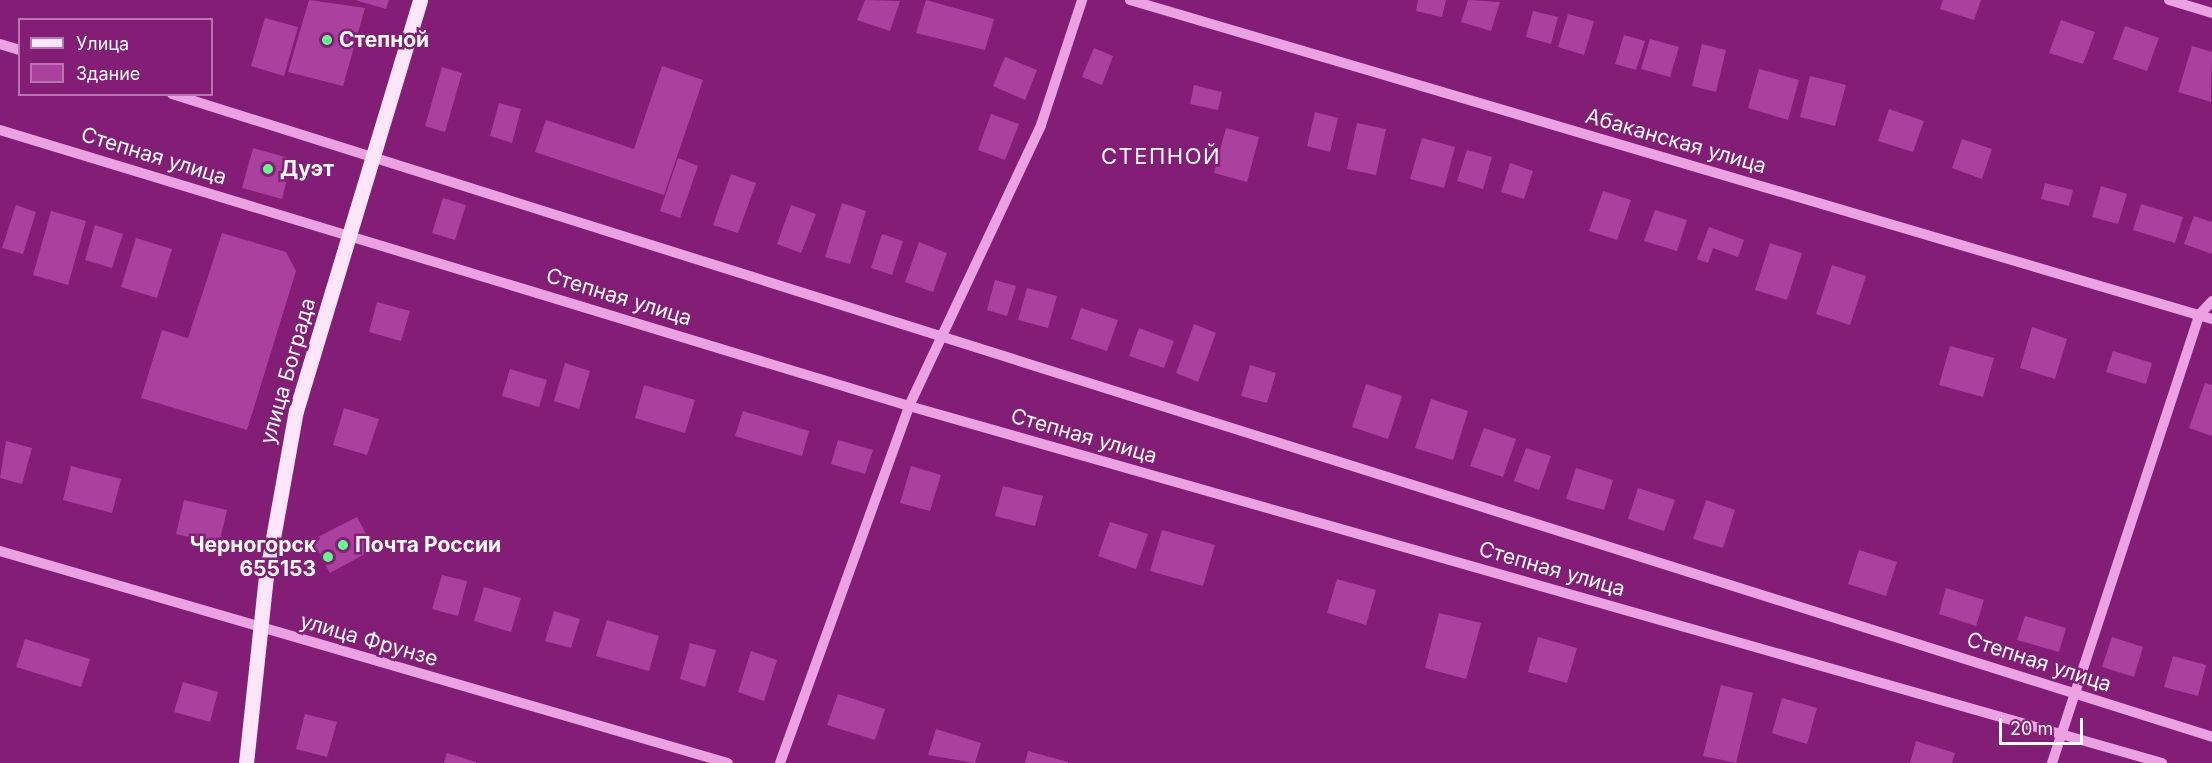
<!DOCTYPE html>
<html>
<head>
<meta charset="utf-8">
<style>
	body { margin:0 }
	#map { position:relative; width:2212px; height:763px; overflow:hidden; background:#831d76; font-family:Inter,sans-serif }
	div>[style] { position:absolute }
	.building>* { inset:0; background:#aa419f }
	.minor>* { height:10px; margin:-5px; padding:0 5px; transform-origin:5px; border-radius:5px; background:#eaa2e2 }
	.major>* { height:15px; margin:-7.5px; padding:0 7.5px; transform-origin:7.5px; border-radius:7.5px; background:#fee6fa }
	.dots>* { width:16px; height:16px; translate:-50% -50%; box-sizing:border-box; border:3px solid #831d76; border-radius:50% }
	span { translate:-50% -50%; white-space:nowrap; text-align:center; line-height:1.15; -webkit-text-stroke:5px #831d76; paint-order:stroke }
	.poi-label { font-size:21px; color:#fff; font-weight:700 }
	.left { translate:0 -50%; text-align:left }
	.right { translate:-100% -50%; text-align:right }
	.street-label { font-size:21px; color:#fff }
	.neighbourhood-label { font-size:22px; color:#fff; letter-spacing:1.5px }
	.legend { position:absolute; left:18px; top:18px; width:195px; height:78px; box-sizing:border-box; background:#831d76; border:2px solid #b577ad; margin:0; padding:8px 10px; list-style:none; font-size:18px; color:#fff }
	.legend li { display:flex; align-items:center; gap:12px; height:30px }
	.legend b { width:30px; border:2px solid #b577ad }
	.scale { position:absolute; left:1999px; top:718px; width:84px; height:27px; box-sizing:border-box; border:3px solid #fff; border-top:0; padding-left:8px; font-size:18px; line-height:21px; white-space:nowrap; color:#fff; -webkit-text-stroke:4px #831d76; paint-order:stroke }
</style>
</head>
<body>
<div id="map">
	<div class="building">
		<div style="clip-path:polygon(309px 0,365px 8px,343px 86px,288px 72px)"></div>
		<div style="clip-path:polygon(355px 0,389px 0,386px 9px)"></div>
		<div style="clip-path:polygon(865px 0,900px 1px,890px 31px,857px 20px)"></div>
		<div style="clip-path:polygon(926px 0,994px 19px,985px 50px,916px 33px)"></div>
		<div style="clip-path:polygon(1418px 0,1446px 0,1442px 17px,1416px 11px)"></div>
		<div style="clip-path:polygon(1468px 0,1500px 2px,1491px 31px,1461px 22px)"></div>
		<div style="clip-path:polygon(1943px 0,1981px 0,1974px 20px,1940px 9px)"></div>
		<div style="clip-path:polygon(1533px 11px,1558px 17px,1551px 44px,1526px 37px)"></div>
		<div style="clip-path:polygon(1568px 14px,1594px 21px,1584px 55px,1558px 47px)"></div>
		<div style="clip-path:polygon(265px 18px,298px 27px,284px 76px,251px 66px)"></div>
		<div style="clip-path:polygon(2061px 20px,2095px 32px,2083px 64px,2049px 53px)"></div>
		<div style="clip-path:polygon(2125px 26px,2159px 38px,2147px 71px,2113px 59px)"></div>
		<div style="clip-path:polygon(1624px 35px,1645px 41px,1636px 70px,1615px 64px)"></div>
		<div style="clip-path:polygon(1650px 39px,1679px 47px,1670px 77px,1641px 69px)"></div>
		<div style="clip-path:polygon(1702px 44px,1726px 50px,1716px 92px,1692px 86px)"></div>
		<div style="clip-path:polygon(2192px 46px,2212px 52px,2211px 102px,2178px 92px)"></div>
		<div style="clip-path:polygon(1094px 48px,1113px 56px,1102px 85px,1082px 77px)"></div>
		<div style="clip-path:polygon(1005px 57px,1037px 70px,1025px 100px,993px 86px)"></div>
		<div style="clip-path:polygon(662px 66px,703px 80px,664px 195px,535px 152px,546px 120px,634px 149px)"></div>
		<div style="clip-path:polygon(442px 67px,462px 73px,445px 132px,425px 126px)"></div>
		<div style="clip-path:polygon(1759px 69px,1799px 80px,1788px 120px,1748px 108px)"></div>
		<div style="clip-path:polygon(1810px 76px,1846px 85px,1835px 126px,1800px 117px)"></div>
		<div style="clip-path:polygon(1194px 85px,1222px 92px,1218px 110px,1190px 104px)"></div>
		<div style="clip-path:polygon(499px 103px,521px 109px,512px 143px,490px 136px)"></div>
		<div style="clip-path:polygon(1889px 109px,1924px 121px,1913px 152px,1878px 141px)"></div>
		<div style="clip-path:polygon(1315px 112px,1338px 118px,1330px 152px,1307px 146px)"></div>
		<div style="clip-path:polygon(991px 114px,1019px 124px,1005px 160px,978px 150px)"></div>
		<div style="clip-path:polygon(1357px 123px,1386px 129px,1376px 175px,1347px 169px)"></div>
		<div style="clip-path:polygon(1226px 128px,1259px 137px,1247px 182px,1214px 173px)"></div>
		<div style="clip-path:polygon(1422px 138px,1455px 147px,1444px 188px,1410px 179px)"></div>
		<div style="clip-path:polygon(1962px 139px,1992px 149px,1982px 179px,1952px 168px)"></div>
		<div style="clip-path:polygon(253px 148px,292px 159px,282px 199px,242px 188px)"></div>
		<div style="clip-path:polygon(1467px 150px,1492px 157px,1483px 189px,1457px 181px)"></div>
		<div style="clip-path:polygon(678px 158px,698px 166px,680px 218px,660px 211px)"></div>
		<div style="clip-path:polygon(1510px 163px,1533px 171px,1524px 199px,1501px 192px)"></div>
		<div style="clip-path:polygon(731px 174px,756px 183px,738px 233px,713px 225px)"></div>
		<div style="clip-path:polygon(2045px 183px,2073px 190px,2069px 206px,2041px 199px)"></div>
		<div style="clip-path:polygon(2101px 186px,2127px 194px,2118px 224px,2092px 217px)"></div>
		<div style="clip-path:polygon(1603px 191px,1631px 200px,1617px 240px,1589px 231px)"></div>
		<div style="clip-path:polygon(443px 198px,466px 205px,455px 240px,432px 233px)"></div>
		<div style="clip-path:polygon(842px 203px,866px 211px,850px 264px,825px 257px)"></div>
		<div style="clip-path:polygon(2141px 204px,2183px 217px,2175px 243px,2133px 230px)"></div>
		<div style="clip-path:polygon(16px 205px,36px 212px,23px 254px,2px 248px)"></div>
		<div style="clip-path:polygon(791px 205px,816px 214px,801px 253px,777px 244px)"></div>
		<div style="clip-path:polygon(1655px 210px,1687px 220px,1677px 251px,1644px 241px)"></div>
		<div style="clip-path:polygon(51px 211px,86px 221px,68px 285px,33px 275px)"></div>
		<div style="clip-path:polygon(2194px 216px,2212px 222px,2212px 254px,2184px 244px)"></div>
		<div style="clip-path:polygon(95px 225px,123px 234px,112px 268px,85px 260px)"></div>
		<div style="clip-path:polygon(1709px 227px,1744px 240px,1738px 257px,1713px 248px,1708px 263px,1697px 259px)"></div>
		<div style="clip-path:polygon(222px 233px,286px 252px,296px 271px,247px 430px,141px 398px,162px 330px,188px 338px)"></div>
		<div style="clip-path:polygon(882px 234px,903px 241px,892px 275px,871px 268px)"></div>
		<div style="clip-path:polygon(136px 238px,172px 249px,157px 298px,121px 287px)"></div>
		<div style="clip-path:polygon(919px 242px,947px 253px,933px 292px,905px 282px)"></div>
		<div style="clip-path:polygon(1770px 243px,1802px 253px,1787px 300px,1755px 290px)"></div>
		<div style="clip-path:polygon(1832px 265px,1866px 276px,1850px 325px,1816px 314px)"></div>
		<div style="clip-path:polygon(995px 280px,1016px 286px,1007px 316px,987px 310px)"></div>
		<div style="clip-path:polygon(1027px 288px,1057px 296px,1048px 328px,1018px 320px)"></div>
		<div style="clip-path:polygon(377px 302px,410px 311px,401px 341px,369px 332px)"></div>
		<div style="clip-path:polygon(1081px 308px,1118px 320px,1107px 351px,1071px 339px)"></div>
		<div style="clip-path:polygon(1194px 324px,1216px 333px,1198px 382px,1176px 373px)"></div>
		<div style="clip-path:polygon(2032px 327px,2067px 339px,2055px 379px,2020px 368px)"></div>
		<div style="clip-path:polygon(1139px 328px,1174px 341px,1164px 368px,1129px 356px)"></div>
		<div style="clip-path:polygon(1950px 346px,1994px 358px,1983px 397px,1939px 385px)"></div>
		<div style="clip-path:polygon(2113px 351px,2152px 363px,2146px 384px,2106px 372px)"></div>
		<div style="clip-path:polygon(565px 363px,590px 371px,579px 409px,554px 401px)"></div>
		<div style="clip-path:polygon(1250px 365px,1276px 373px,1267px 403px,1241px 396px)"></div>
		<div style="clip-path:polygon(510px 369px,547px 380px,539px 407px,502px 396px)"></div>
		<div style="clip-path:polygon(2205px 383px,2212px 385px,2212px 436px,2189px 428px)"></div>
		<div style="clip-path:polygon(1366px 384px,1402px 396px,1388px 439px,1352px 427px)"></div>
		<div style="clip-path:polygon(644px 385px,695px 400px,685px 433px,635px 418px)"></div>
		<div style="clip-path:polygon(1431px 399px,1468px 411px,1453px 460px,1415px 448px)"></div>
		<div style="clip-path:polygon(344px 408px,379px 419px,367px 455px,333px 445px)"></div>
		<div style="clip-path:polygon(743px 411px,809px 431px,802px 456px,735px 436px)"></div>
		<div style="clip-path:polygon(1484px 428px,1516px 439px,1503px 477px,1470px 466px)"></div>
		<div style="clip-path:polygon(838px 440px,873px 450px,865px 474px,831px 464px)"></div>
		<div style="clip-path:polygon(6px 441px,32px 448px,22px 484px,0 478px)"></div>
		<div style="clip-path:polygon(1526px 448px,1551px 456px,1539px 490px,1514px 481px)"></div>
		<div style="clip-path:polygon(71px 466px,121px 479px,112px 513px,63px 500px)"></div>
		<div style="clip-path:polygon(911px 466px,941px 475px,930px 511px,900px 503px)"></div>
		<div style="clip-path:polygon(1576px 468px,1613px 480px,1604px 510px,1566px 499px)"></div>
		<div style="clip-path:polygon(1003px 486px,1043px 496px,1035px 526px,995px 516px)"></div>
		<div style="clip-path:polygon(1638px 488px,1675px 500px,1664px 531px,1628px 519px)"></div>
		<div style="clip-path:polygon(184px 500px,227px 510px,219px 544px,176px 534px)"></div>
		<div style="clip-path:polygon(1706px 500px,1735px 510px,1723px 548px,1693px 539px)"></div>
		<div style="clip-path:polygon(357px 517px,374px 549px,330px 573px,312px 540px)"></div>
		<div style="clip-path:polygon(1110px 522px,1148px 534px,1136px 569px,1098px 556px)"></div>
		<div style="clip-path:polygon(1162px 530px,1215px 545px,1203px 586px,1150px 571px)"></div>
		<div style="clip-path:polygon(1859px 550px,1897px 562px,1886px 596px,1848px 584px)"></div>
		<div style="clip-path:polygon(442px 575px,467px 581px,458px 616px,432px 609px)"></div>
		<div style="clip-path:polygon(1337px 579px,1376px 590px,1366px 625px,1327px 613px)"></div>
		<div style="clip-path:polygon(484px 587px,521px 598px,511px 632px,474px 621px)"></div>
		<div style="clip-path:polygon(1946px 588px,1984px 600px,1976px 626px,1939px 614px)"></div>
		<div style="clip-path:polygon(554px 611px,580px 619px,571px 648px,545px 641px)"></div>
		<div style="clip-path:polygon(1439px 613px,1481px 623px,1466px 679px,1425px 668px)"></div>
		<div style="clip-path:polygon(2025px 616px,2066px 628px,2059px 652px,2017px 640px)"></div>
		<div style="clip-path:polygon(607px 620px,659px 636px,649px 671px,596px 656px)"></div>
		<div style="clip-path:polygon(1538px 637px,1577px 648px,1567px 683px,1528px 672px)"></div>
		<div style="clip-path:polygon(2112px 637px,2143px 647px,2134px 677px,2102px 667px)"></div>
		<div style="clip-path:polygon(25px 639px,90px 659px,81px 687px,16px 667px)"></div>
		<div style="clip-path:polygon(690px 643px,716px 650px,705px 687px,680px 679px)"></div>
		<div style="clip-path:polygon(751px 651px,777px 660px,764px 701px,738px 692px)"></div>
		<div style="clip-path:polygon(2173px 656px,2206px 665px,2198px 696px,2164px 687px)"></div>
		<div style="clip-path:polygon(183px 682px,218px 692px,210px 722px,174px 712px)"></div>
		<div style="clip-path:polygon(1721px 685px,1753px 693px,1736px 763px,1703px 756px)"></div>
		<div style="clip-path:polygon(838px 694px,885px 709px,875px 740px,827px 725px)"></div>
		<div style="clip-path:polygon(1782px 698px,1817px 708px,1807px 744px,1772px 733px)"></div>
		<div style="clip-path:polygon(305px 714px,337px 722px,327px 757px,296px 749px)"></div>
		<div style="clip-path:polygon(936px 729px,981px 743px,975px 763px,928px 755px)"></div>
		<div style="clip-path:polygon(1916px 741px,1955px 753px,1952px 763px,1910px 763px)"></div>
		<div style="clip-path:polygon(1028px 751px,1068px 762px,1068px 763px,1025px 763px)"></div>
		<div style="clip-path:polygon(447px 753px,476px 762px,476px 763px,444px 763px)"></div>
	</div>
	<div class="minor">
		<div style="left:1130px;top:0;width:1128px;rotate:16.43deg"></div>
		<div style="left:2169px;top:0;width:45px;rotate:16.8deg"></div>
		<div style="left:0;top:44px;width:21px;rotate:17deg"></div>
		<div style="left:172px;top:94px;width:2139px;rotate:17.49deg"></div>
		<div style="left:0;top:130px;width:950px;rotate:16.89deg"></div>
		<div style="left:909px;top:406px;width:1303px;rotate:15.9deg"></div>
		<div style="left:0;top:551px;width:758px;rotate:16.24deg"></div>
		<div style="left:780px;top:763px;width:380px;rotate:-70.1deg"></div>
		<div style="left:909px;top:406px;width:310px;rotate:-64.8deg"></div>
		<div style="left:1041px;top:125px;width:132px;rotate:-71.8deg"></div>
		<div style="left:2052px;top:763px;width:472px;rotate:-71.8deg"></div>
		<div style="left:2199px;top:315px;width:19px;rotate:-47deg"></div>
	</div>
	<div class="major">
		<div style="left:246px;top:763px;width:187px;rotate:-83.9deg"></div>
		<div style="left:266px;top:577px;width:169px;rotate:-79.8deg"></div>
		<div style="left:296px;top:411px;width:429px;rotate:-73.2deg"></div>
	</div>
	<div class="dots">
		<div style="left:327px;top:40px;background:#60fa89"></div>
		<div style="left:268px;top:169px;background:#60fa89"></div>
		<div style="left:343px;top:545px;background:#60fa89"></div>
		<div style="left:328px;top:557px;background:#60fa89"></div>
	</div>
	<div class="poi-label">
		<span class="left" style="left:339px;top:40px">Степной</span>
		<span class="left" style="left:280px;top:169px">Дуэт</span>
		<span class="right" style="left:316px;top:557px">Черногорск<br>655153</span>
		<span class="left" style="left:355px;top:545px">Почта России</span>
	</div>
	<div class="street-label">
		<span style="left:1676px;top:141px;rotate:16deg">Абаканская улица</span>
		<span style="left:154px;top:156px;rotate:17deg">Степная улица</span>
		<span style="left:619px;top:297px;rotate:17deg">Степная улица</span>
		<span style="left:288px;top:371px;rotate:-74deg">улица Бограда</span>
		<span style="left:1084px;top:436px;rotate:16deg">Степная улица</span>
		<span style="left:1552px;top:569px;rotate:16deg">Степная улица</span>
		<span style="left:369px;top:640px;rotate:16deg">улица Фрунзе</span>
		<span style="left:2039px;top:662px;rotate:18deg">Степная улица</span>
	</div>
	<div class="neighbourhood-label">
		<span style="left:1161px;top:157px">СТЕПНОЙ</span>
	</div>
	<ul class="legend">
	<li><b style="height:8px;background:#fee6fa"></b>Улица</li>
	<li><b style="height:16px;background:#aa419f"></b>Здание</li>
	</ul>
	<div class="scale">20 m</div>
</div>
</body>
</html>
